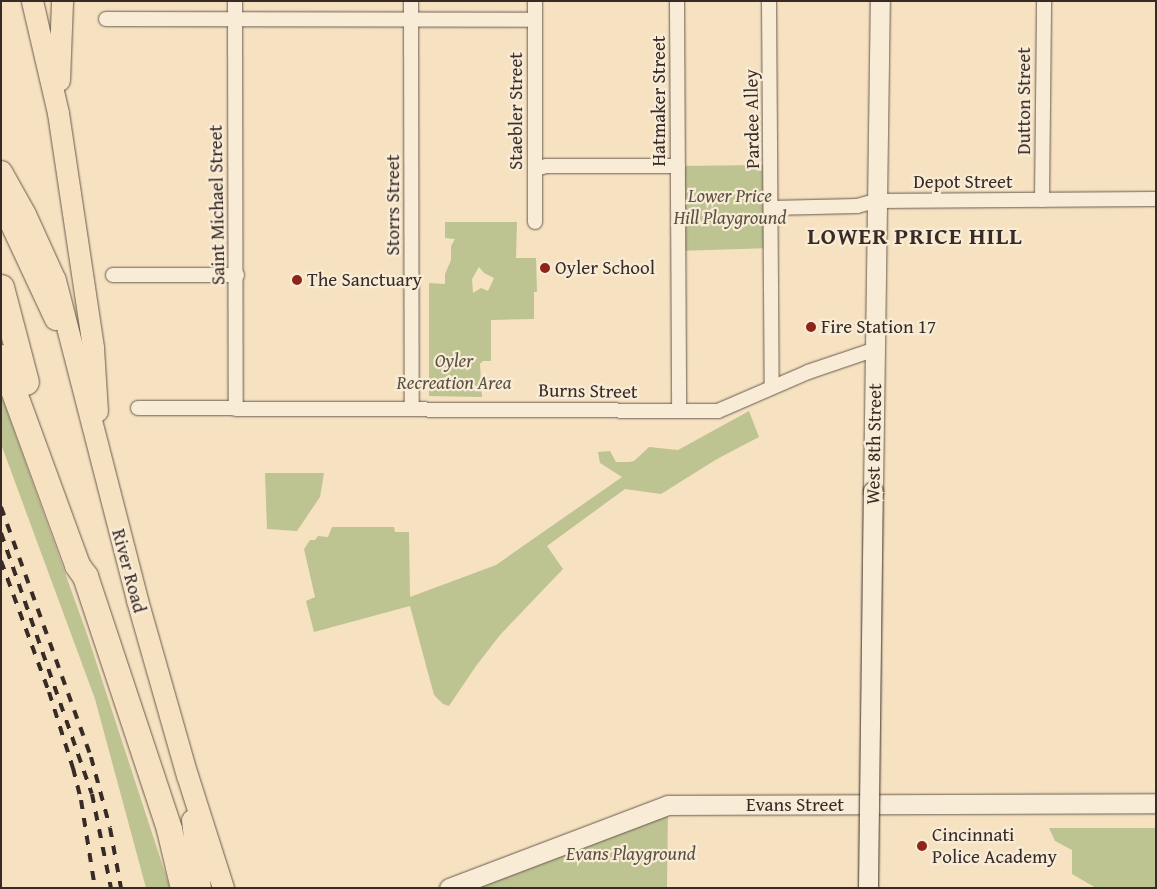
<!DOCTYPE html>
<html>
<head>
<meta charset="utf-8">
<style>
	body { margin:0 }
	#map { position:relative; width:1157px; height:889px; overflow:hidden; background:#f6e2c1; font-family:"Gentium Book Plus",serif }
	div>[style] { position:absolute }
	.green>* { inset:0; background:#bec392 }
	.roads { filter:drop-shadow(0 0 1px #68594d) drop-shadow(0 0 1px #68594d) }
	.street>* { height:14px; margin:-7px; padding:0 7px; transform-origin:7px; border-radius:7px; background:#f9ecd7 }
	.secondary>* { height:19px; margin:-9.5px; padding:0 9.5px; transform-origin:9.5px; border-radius:9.5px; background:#f9ecd7 }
	.primary>* { height:21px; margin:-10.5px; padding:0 10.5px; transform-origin:10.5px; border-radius:10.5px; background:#f6e2c1 }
	.highway>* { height:25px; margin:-12.5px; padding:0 12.5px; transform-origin:12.5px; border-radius:12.5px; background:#f6e2c1 }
	.rail>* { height:4px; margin-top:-2px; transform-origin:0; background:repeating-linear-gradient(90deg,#382b26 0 9px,transparent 0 18px) }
	.bridges { filter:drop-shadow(0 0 1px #382b26) drop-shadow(0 0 1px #382b26) }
	.secondary-bridge>* { height:19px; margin:-9.5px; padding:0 9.5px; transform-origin:9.5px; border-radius:9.5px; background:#f9ecd7 }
	.dots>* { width:14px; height:14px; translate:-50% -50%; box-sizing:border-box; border:2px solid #f9ecd7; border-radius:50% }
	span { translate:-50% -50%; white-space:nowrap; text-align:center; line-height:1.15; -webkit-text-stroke:4.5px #f9ecd7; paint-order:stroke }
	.street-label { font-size:19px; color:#382b26 }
	.park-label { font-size:19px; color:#5a5141; font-style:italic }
	.poi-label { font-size:19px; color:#382b26 }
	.left { translate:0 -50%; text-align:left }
	.district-label { font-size:24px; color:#382b26; font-weight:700; letter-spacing:1px }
	.frame { position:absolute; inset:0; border:2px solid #382b26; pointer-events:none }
</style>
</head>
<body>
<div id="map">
	<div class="green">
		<div style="clip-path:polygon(771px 165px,771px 248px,678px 251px,678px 166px)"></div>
		<div style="clip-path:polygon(evenodd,445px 222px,517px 222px,516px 258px,536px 258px,537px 292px,534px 292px,534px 319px,491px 320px,491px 361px,483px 361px,480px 364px,482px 397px,429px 396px,429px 283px,445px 284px,445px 274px,451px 260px,451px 246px,455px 239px,445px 238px,445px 222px,479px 267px,484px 273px,494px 278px,488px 291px,481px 288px,473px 293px,472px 279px,479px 267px)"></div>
		<div style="clip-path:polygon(1px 395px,87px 634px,170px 888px,146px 888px,95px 699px,1px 444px)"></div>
		<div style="clip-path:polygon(749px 411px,759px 437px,717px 459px,661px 494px,625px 489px,547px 546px,563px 569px,500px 635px,476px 666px,449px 706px,443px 704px,434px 695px,410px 606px,314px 632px,306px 601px,315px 597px,304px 549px,310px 540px,315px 540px,318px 536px,328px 537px,332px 527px,394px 527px,395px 532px,409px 532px,410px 597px,496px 565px,622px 477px,600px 463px,598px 452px,610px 451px,616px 462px,629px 462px,634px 461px,649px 447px,678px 450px)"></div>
		<div style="clip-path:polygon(265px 473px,324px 473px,320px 497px,297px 531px,267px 529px)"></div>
		<div style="clip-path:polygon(668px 805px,667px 888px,449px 888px)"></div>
		<div style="clip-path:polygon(1049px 828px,1156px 828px,1156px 888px,1096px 888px,1072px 874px,1072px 850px,1055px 841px)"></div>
	</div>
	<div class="roads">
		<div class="street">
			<div style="left:235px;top:1px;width:408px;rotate:89.9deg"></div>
			<div style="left:411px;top:1px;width:408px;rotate:89.9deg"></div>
			<div style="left:677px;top:1px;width:410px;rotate:89.7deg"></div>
			<div style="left:769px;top:1px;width:385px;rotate:89.6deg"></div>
			<div style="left:106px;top:19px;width:429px;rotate:0.1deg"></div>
			<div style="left:535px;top:169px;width:11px;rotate:-15deg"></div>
			<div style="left:546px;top:166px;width:132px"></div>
			<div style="left:1042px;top:200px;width:199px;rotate:-89.4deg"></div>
			<div style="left:771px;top:208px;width:86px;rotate:-1.3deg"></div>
			<div style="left:857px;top:206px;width:20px;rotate:-15deg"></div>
			<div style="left:876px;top:201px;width:280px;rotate:-0.4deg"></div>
			<div style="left:535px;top:222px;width:221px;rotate:-90deg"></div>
			<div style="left:113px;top:275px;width:124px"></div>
			<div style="left:138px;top:408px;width:580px;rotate:0.3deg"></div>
			<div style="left:718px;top:411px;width:98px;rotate:-23.4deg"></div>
			<div style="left:808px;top:372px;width:72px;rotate:-18.7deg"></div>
		</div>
		<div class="secondary">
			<div style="left:873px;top:491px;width:490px;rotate:-89.2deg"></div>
			<div style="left:449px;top:888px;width:234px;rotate:-20.8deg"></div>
			<div style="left:668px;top:805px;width:488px;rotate:-0.2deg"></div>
		</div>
		<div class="primary">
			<div style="left:32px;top:1px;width:115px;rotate:76.9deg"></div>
			<div style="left:58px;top:113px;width:238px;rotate:81.5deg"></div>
			<div style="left:93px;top:348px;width:63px;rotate:86.4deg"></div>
			<div style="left:59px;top:80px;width:79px;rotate:-87.8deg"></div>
			<div style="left:1px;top:171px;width:49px;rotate:60.8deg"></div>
			<div style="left:25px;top:214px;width:72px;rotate:65.6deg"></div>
			<div style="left:55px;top:280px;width:330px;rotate:75.6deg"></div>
			<div style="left:137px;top:600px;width:182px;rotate:74.1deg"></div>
			<div style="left:187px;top:775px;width:119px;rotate:72.3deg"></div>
			<div style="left:1px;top:203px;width:128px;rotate:65deg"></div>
			<div style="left:192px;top:820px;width:68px;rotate:83.3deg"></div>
		</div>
		<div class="highway">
			<div style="left:1px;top:287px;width:98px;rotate:75.3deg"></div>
			<div style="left:1px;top:357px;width:221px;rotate:69.9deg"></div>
			<div style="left:77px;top:565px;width:14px;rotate:54deg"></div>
			<div style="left:85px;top:576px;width:267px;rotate:71.6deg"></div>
			<div style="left:169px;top:829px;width:61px;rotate:76.7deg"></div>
		</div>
	</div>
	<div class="rail">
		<div style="left:1px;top:507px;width:266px;rotate:70.2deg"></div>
		<div style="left:91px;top:757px;width:73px;rotate:75deg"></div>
		<div style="left:110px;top:828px;width:61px;rotate:79.6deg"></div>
		<div style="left:1px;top:533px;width:276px;rotate:70.8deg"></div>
		<div style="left:92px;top:794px;width:96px;rotate:78.6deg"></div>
		<div style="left:1px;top:561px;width:140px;rotate:69.9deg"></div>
		<div style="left:49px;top:692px;width:80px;rotate:72.5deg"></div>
		<div style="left:73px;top:768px;width:33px;rotate:76deg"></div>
		<div style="left:81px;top:800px;width:89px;rotate:81deg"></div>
	</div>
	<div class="bridges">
		<div class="secondary-bridge">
			<div style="left:868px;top:888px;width:397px;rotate:-89.3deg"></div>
		</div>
	</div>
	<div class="dots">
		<div style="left:545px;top:268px;background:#8f2418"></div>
		<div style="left:297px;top:280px;background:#8f2418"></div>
		<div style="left:811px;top:327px;background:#8f2418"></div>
		<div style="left:922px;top:846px;background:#8f2418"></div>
	</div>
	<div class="street-label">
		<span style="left:659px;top:101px;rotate:-90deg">Hatmaker Street</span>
		<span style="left:1024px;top:101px;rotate:-90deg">Dutton Street</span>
		<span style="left:516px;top:111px;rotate:-90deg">Staebler Street</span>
		<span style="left:752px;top:119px;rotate:-91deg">Pardee Alley</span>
		<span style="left:963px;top:182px">Depot Street</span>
		<span style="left:217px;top:205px;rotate:-91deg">Saint Michael Street</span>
		<span style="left:393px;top:205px;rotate:-90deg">Storrs Street</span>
		<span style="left:588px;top:391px;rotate:1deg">Burns Street</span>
		<span style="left:874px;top:444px;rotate:-89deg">West 8th Street</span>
		<span style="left:129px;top:571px;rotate:75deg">River Road</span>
		<span style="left:795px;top:805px">Evans Street</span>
	</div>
	<div class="park-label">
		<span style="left:730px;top:207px">Lower Price<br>Hill Playground</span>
		<span style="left:454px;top:372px">Oyler<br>Recreation Area</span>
		<span style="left:631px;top:854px">Evans Playground</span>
	</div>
	<div class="poi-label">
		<span class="left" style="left:555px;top:268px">Oyler School</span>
		<span class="left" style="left:307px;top:280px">The Sanctuary</span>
		<span class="left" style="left:821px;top:327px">Fire Station 17</span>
		<span class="left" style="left:932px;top:846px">Cincinnati<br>Police Academy</span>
	</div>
	<div class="district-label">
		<span style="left:915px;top:236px">LOWER PRICE HILL</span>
	</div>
	<div class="frame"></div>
</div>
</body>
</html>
